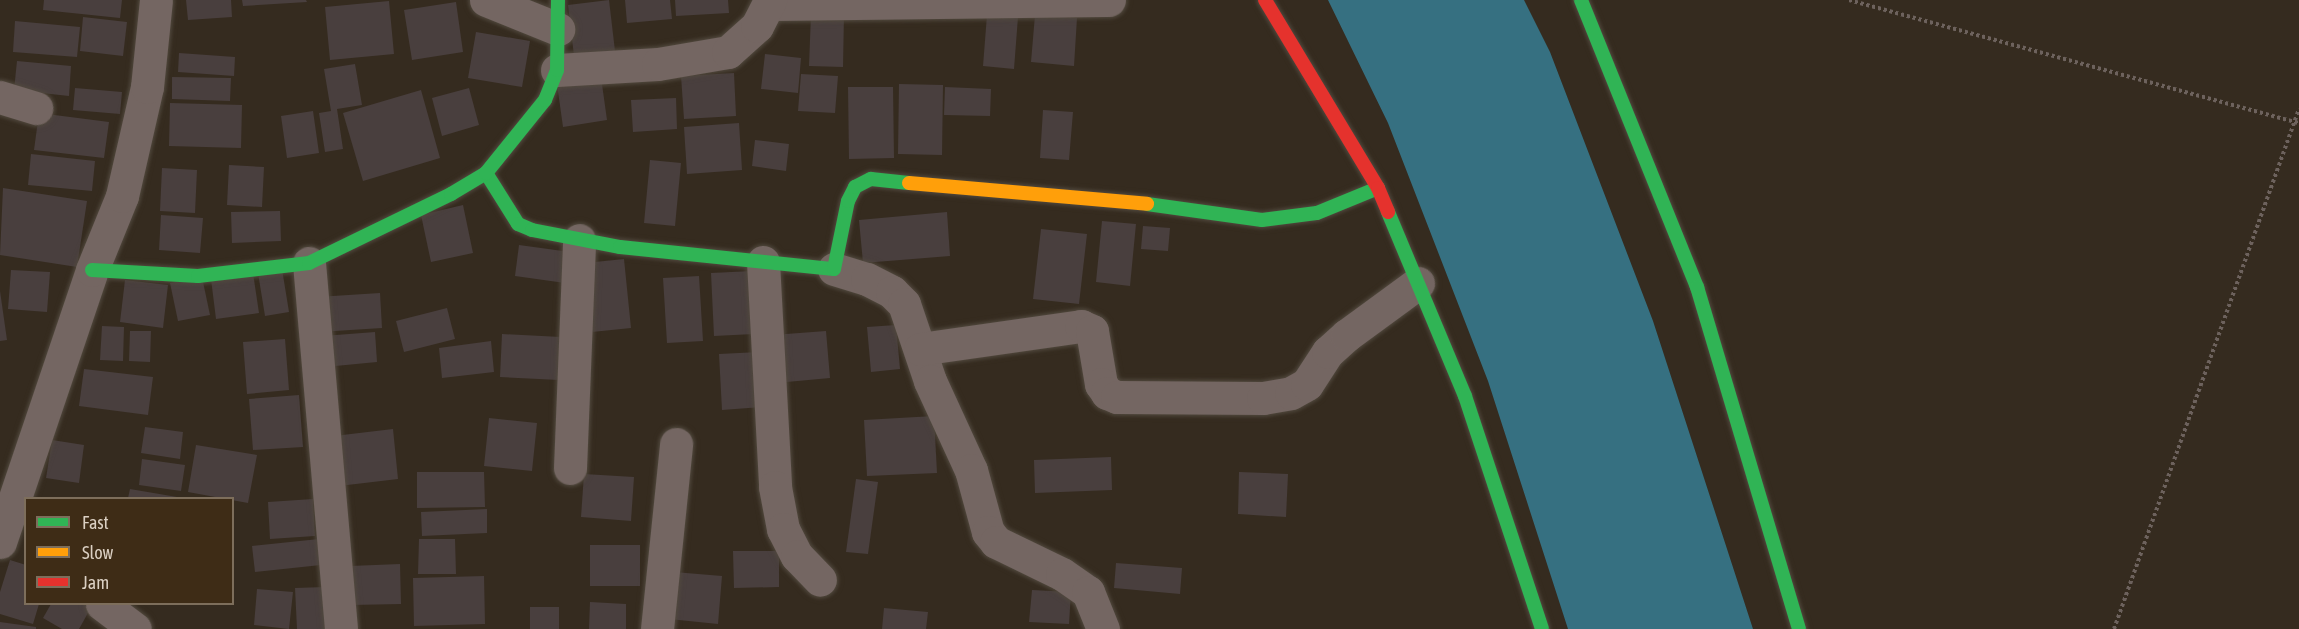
<!DOCTYPE html>
<html>
<head>
<meta charset="utf-8">
<style>
	body { margin:0 }
	#map { position:relative; width:2299px; height:629px; overflow:hidden; background:#352b1f; font-family:"Asap Condensed",sans-serif }
	div>[style] { position:absolute }
	.water>* { inset:0; background:#367081 }
	.building>* { inset:0; background:#493f3e }
	.path>* { height:4px; margin-top:-2px; transform-origin:0; background:repeating-linear-gradient(90deg,#6d625d 0 3px,transparent 0 6px) }
	.roads { filter:drop-shadow(0 0 2px #51493e) drop-shadow(0 0 2px #51493e) }
	.street>* { height:33px; margin:-16.5px; padding:0 16.5px; transform-origin:16.5px; border-radius:16.5px; background:#746662 }
	.fast>* { height:14px; margin:-7px; padding:0 7px; transform-origin:7px; border-radius:7px; background:#30b455 }
	.slow>* { height:14px; margin:-7px; padding:0 7px; transform-origin:7px; border-radius:7px; background:#ff9f0a }
	.jam>* { height:14px; margin:-7px; padding:0 7px; transform-origin:7px; border-radius:7px; background:#e5322d }
	span { translate:-50% -50%; white-space:nowrap; text-align:center; line-height:1.15; -webkit-text-stroke:6px #3e2c16; paint-order:stroke }
	.legend { position:absolute; left:24px; top:497px; width:210px; height:108px; box-sizing:border-box; background:#3e2c16; border:2px solid #7d6e5b; margin:0; padding:8px 10px; list-style:none; font-size:18px; color:#dbd0c3 }
	.legend li { display:flex; align-items:center; gap:12px; height:30px }
	.legend b { width:30px; border:2px solid #7d6e5b }
</style>
</head>
<body>
<div id="map">
	<div class="water">
		<div style="clip-path:polygon(1328px 0,1524px 0,1550px 52px,1653px 321px,1753px 629px,1568px 629px,1488px 381px,1388px 123px)"></div>
	</div>
	<div class="building">
		<div style="clip-path:polygon(44px 0,122px 0,120px 18px,43px 10px)"></div>
		<div style="clip-path:polygon(186px 0,231px 0,232px 17px,188px 20px)"></div>
		<div style="clip-path:polygon(242px 0,306px 0,307px 2px,243px 6px)"></div>
		<div style="clip-path:polygon(609px 0,615px 51px,574px 56px,568px 5px)"></div>
		<div style="clip-path:polygon(625px 0,670px 0,672px 19px,627px 23px)"></div>
		<div style="clip-path:polygon(675px 0,728px 0,729px 13px,676px 16px)"></div>
		<div style="clip-path:polygon(389px 1px,394px 54px,330px 60px,325px 7px)"></div>
		<div style="clip-path:polygon(456px 2px,463px 52px,412px 60px,404px 10px)"></div>
		<div style="clip-path:polygon(811px 14px,844px 14px,843px 67px,809px 66px)"></div>
		<div style="clip-path:polygon(987px 15px,1018px 17px,1014px 69px,983px 66px)"></div>
		<div style="clip-path:polygon(1035px 15px,1077px 18px,1074px 66px,1031px 62px)"></div>
		<div style="clip-path:polygon(83px 17px,127px 22px,123px 56px,80px 51px)"></div>
		<div style="clip-path:polygon(15px 21px,80px 27px,77px 57px,13px 52px)"></div>
		<div style="clip-path:polygon(476px 32px,530px 41px,522px 87px,468px 78px)"></div>
		<div style="clip-path:polygon(179px 53px,235px 57px,234px 76px,178px 72px)"></div>
		<div style="clip-path:polygon(765px 54px,801px 58px,798px 93px,761px 89px)"></div>
		<div style="clip-path:polygon(17px 61px,71px 66px,69px 96px,14px 90px)"></div>
		<div style="clip-path:polygon(355px 64px,362px 105px,337px 109px,343px 149px,325px 152px,319px 113px,331px 111px,324px 69px)"></div>
		<div style="clip-path:polygon(734px 73px,736px 116px,684px 119px,681px 76px)"></div>
		<div style="clip-path:polygon(801px 74px,838px 76px,835px 113px,798px 111px)"></div>
		<div style="clip-path:polygon(172px 77px,231px 78px,230px 101px,172px 99px)"></div>
		<div style="clip-path:polygon(601px 77px,607px 120px,563px 127px,557px 84px)"></div>
		<div style="clip-path:polygon(899px 84px,943px 85px,942px 155px,898px 154px)"></div>
		<div style="clip-path:polygon(848px 87px,893px 87px,894px 158px,849px 159px)"></div>
		<div style="clip-path:polygon(945px 87px,991px 89px,990px 116px,944px 115px)"></div>
		<div style="clip-path:polygon(75px 88px,122px 92px,120px 114px,73px 110px)"></div>
		<div style="clip-path:polygon(469px 88px,479px 125px,442px 136px,432px 98px)"></div>
		<div style="clip-path:polygon(421px 90px,440px 158px,363px 181px,343px 113px)"></div>
		<div style="clip-path:polygon(676px 98px,677px 129px,633px 132px,631px 100px)"></div>
		<div style="clip-path:polygon(170px 103px,242px 105px,241px 148px,169px 146px)"></div>
		<div style="clip-path:polygon(1043px 110px,1073px 112px,1069px 160px,1040px 158px)"></div>
		<div style="clip-path:polygon(313px 111px,319px 153px,287px 158px,281px 116px)"></div>
		<div style="clip-path:polygon(39px 113px,109px 122px,104px 158px,34px 150px)"></div>
		<div style="clip-path:polygon(739px 123px,742px 170px,687px 174px,684px 127px)"></div>
		<div style="clip-path:polygon(755px 140px,789px 144px,786px 171px,752px 166px)"></div>
		<div style="clip-path:polygon(31px 154px,95px 161px,92px 191px,28px 185px)"></div>
		<div style="clip-path:polygon(650px 160px,681px 163px,675px 226px,644px 223px)"></div>
		<div style="clip-path:polygon(229px 165px,264px 167px,262px 207px,227px 205px)"></div>
		<div style="clip-path:polygon(162px 168px,197px 170px,195px 213px,160px 211px)"></div>
		<div style="clip-path:polygon(3px 188px,87px 201px,77px 267px,0 255px)"></div>
		<div style="clip-path:polygon(463px 205px,473px 253px,431px 262px,421px 215px)"></div>
		<div style="clip-path:polygon(280px 211px,281px 241px,232px 243px,231px 212px)"></div>
		<div style="clip-path:polygon(947px 212px,950px 256px,863px 263px,859px 220px)"></div>
		<div style="clip-path:polygon(161px 215px,203px 218px,200px 253px,159px 250px)"></div>
		<div style="clip-path:polygon(1102px 221px,1136px 224px,1130px 286px,1096px 282px)"></div>
		<div style="clip-path:polygon(1143px 226px,1170px 228px,1168px 251px,1141px 249px)"></div>
		<div style="clip-path:polygon(1041px 229px,1087px 234px,1079px 304px,1033px 299px)"></div>
		<div style="clip-path:polygon(519px 245px,570px 252px,565px 283px,515px 276px)"></div>
		<div style="clip-path:polygon(624px 259px,631px 328px,592px 332px,585px 263px)"></div>
		<div style="clip-path:polygon(282px 269px,289px 312px,265px 316px,258px 273px)"></div>
		<div style="clip-path:polygon(11px 270px,50px 272px,47px 312px,8px 309px)"></div>
		<div style="clip-path:polygon(752px 271px,754px 334px,714px 336px,711px 273px)"></div>
		<div style="clip-path:polygon(253px 273px,259px 313px,216px 319px,211px 279px)"></div>
		<div style="clip-path:polygon(699px 276px,703px 341px,667px 343px,663px 278px)"></div>
		<div style="clip-path:polygon(202px 277px,210px 315px,178px 321px,170px 283px)"></div>
		<div style="clip-path:polygon(125px 280px,168px 285px,163px 328px,120px 322px)"></div>
		<div style="clip-path:polygon(0 291px,7px 340px,0 341px)"></div>
		<div style="clip-path:polygon(380px 293px,382px 328px,319px 332px,317px 297px)"></div>
		<div style="clip-path:polygon(447px 308px,455px 339px,404px 352px,396px 321px)"></div>
		<div style="clip-path:polygon(896px 325px,900px 369px,871px 372px,867px 327px)"></div>
		<div style="clip-path:polygon(102px 326px,124px 327px,123px 361px,100px 360px)"></div>
		<div style="clip-path:polygon(130px 331px,151px 331px,150px 362px,129px 361px)"></div>
		<div style="clip-path:polygon(826px 331px,830px 378px,776px 383px,773px 335px)"></div>
		<div style="clip-path:polygon(375px 332px,377px 362px,325px 367px,323px 336px)"></div>
		<div style="clip-path:polygon(502px 334px,561px 337px,559px 380px,500px 377px)"></div>
		<div style="clip-path:polygon(285px 339px,289px 390px,247px 394px,243px 342px)"></div>
		<div style="clip-path:polygon(491px 341px,494px 372px,442px 378px,439px 348px)"></div>
		<div style="clip-path:polygon(759px 352px,762px 407px,722px 410px,719px 354px)"></div>
		<div style="clip-path:polygon(84px 369px,153px 377px,148px 415px,79px 406px)"></div>
		<div style="clip-path:polygon(299px 395px,303px 447px,253px 450px,249px 399px)"></div>
		<div style="clip-path:polygon(934px 416px,937px 473px,867px 476px,864px 420px)"></div>
		<div style="clip-path:polygon(489px 418px,537px 423px,532px 471px,484px 466px)"></div>
		<div style="clip-path:polygon(145px 427px,183px 432px,180px 459px,141px 453px)"></div>
		<div style="clip-path:polygon(393px 429px,398px 479px,339px 486px,334px 436px)"></div>
		<div style="clip-path:polygon(52px 440px,84px 445px,79px 483px,46px 478px)"></div>
		<div style="clip-path:polygon(196px 445px,257px 455px,248px 503px,188px 492px)"></div>
		<div style="clip-path:polygon(1111px 457px,1112px 490px,1035px 493px,1034px 460px)"></div>
		<div style="clip-path:polygon(142px 459px,185px 465px,181px 491px,139px 485px)"></div>
		<div style="clip-path:polygon(417px 472px,484px 472px,485px 507px,417px 508px)"></div>
		<div style="clip-path:polygon(1239px 472px,1288px 474px,1286px 517px,1238px 514px)"></div>
		<div style="clip-path:polygon(584px 474px,634px 477px,631px 521px,581px 517px)"></div>
		<div style="clip-path:polygon(856px 479px,878px 482px,868px 554px,846px 552px)"></div>
		<div style="clip-path:polygon(130px 489px,177px 497px,177px 498px,128px 498px)"></div>
		<div style="clip-path:polygon(313px 499px,315px 536px,270px 539px,268px 502px)"></div>
		<div style="clip-path:polygon(487px 509px,487px 533px,422px 536px,421px 512px)"></div>
		<div style="clip-path:polygon(319px 539px,321px 565px,255px 572px,252px 546px)"></div>
		<div style="clip-path:polygon(419px 539px,455px 539px,456px 574px,418px 574px)"></div>
		<div style="clip-path:polygon(590px 545px,640px 545px,640px 586px,590px 586px)"></div>
		<div style="clip-path:polygon(733px 551px,779px 551px,779px 587px,734px 588px)"></div>
		<div style="clip-path:polygon(10px 560px,26px 565px,26px 604px,39px 604px,33px 624px,0 614px,0 592px)"></div>
		<div style="clip-path:polygon(1116px 563px,1182px 568px,1180px 594px,1114px 588px)"></div>
		<div style="clip-path:polygon(400px 564px,401px 604px,351px 605px,350px 566px)"></div>
		<div style="clip-path:polygon(674px 572px,722px 576px,718px 624px,669px 619px)"></div>
		<div style="clip-path:polygon(484px 576px,485px 624px,414px 626px,413px 578px)"></div>
		<div style="clip-path:polygon(325px 587px,327px 629px,297px 629px,295px 588px)"></div>
		<div style="clip-path:polygon(257px 589px,293px 592px,289px 629px,254px 625px)"></div>
		<div style="clip-path:polygon(1032px 590px,1071px 592px,1069px 624px,1029px 622px)"></div>
		<div style="clip-path:polygon(590px 602px,626px 604px,626px 629px,589px 629px)"></div>
		<div style="clip-path:polygon(51px 604px,93px 604px,79px 629px,62px 629px,43px 618px)"></div>
		<div style="clip-path:polygon(530px 607px,559px 607px,559px 629px,530px 629px)"></div>
		<div style="clip-path:polygon(884px 608px,928px 612px,926px 629px,882px 629px)"></div>
		<div style="clip-path:polygon(0 622px,36px 627px,36px 629px,0 629px)"></div>
	</div>
	<div class="path">
		<div style="left:1849px;top:0;width:467px;rotate:15.3deg"></div>
		<div style="left:2114px;top:629px;width:552px;rotate:-70.42deg"></div>
	</div>
	<div class="roads">
		<div class="street">
			<div style="left:486px;top:0;width:78px;rotate:21.9deg"></div>
			<div style="left:769px;top:4px;width:340px;rotate:-0.7deg"></div>
			<div style="left:557px;top:70px;width:101px;rotate:-3.4deg"></div>
			<div style="left:658px;top:64px;width:71px;rotate:-9.7deg"></div>
			<div style="left:728px;top:52px;width:39px;rotate:-42deg"></div>
			<div style="left:757px;top:26px;width:29px;rotate:-63deg"></div>
			<div style="left:0;top:97px;width:38px;rotate:17deg"></div>
			<div style="left:763px;top:262px;width:225px;rotate:86.9deg"></div>
			<div style="left:775px;top:487px;width:43px;rotate:79.2deg"></div>
			<div style="left:783px;top:529px;width:30px;rotate:63deg"></div>
			<div style="left:797px;top:556px;width:33px;rotate:46deg"></div>
			<div style="left:309px;top:263px;width:367px;rotate:85deg"></div>
			<div style="left:834px;top:269px;width:34px;rotate:17deg"></div>
			<div style="left:867px;top:279px;width:28px;rotate:27deg"></div>
			<div style="left:892px;top:292px;width:17px;rotate:45deg"></div>
			<div style="left:904px;top:304px;width:81px;rotate:71.3deg"></div>
			<div style="left:930px;top:381px;width:98px;rotate:65.3deg"></div>
			<div style="left:971px;top:470px;width:64px;rotate:74.7deg"></div>
			<div style="left:988px;top:532px;width:13px;rotate:51deg"></div>
			<div style="left:996px;top:542px;width:73px;rotate:25.9deg"></div>
			<div style="left:1062px;top:574px;width:32px;rotate:35deg"></div>
			<div style="left:1088px;top:592px;width:40px;rotate:68deg"></div>
			<div style="left:920px;top:349px;width:163px;rotate:-8.1deg"></div>
			<div style="left:1081px;top:326px;width:12px;rotate:24deg"></div>
			<div style="left:1092px;top:331px;width:54px;rotate:80.4deg"></div>
			<div style="left:1101px;top:384px;width:11px;rotate:56deg"></div>
			<div style="left:1107px;top:393px;width:11px;rotate:22deg"></div>
			<div style="left:1117px;top:397px;width:146px;rotate:0.4deg"></div>
			<div style="left:1263px;top:398px;width:28px;rotate:-10deg"></div>
			<div style="left:1291px;top:393px;width:18px;rotate:-29deg"></div>
			<div style="left:1307px;top:384px;width:38px;rotate:-57deg"></div>
			<div style="left:1328px;top:352px;width:25px;rotate:-42deg"></div>
			<div style="left:1347px;top:335px;width:88px;rotate:-36.2deg"></div>
			<div style="left:570px;top:468px;width:228px;rotate:-87.7deg"></div>
			<div style="left:0;top:542px;width:287px;rotate:-71.3deg"></div>
			<div style="left:92px;top:270px;width:80px;rotate:-67.9deg"></div>
			<div style="left:122px;top:196px;width:112px;rotate:-77.1deg"></div>
			<div style="left:147px;top:87px;width:87px;rotate:-84.1deg"></div>
			<div style="left:102px;top:604px;width:41px;rotate:37.1deg"></div>
			<div style="left:657px;top:629px;width:186px;rotate:-84.1deg"></div>
		</div>
		<div class="fast">
			<div style="left:1581px;top:0;width:310px;rotate:68deg"></div>
			<div style="left:1697px;top:287px;width:357px;rotate:73.4deg"></div>
			<div style="left:486px;top:173px;width:60px;rotate:57.9deg"></div>
			<div style="left:518px;top:224px;width:15px;rotate:23deg"></div>
			<div style="left:532px;top:230px;width:90px;rotate:10.9deg"></div>
			<div style="left:620px;top:247px;width:215px;rotate:5.9deg"></div>
			<div style="left:834px;top:269px;width:69px;rotate:-78.4deg"></div>
			<div style="left:848px;top:201px;width:16px;rotate:-63deg"></div>
			<div style="left:855px;top:187px;width:18px;rotate:-27deg"></div>
			<div style="left:871px;top:179px;width:38px;rotate:6deg"></div>
			<div style="left:1147px;top:204px;width:116px;rotate:7.9deg"></div>
			<div style="left:1262px;top:220px;width:55px;rotate:-7.3deg"></div>
			<div style="left:1317px;top:213px;width:66px;rotate:-22.3deg"></div>
			<div style="left:1388px;top:212px;width:199px;rotate:67.3deg"></div>
			<div style="left:1465px;top:396px;width:245px;rotate:71.7deg"></div>
			<div style="left:92px;top:270px;width:106px;rotate:3.2deg"></div>
			<div style="left:198px;top:276px;width:112px;rotate:-6.7deg"></div>
			<div style="left:309px;top:263px;width:158px;rotate:-25.9deg"></div>
			<div style="left:451px;top:194px;width:41px;rotate:-31deg"></div>
			<div style="left:486px;top:173px;width:94px;rotate:-51.1deg"></div>
			<div style="left:545px;top:100px;width:32px;rotate:-68deg"></div>
			<div style="left:557px;top:70px;width:70px;rotate:-89.2deg"></div>
		</div>
		<div class="slow">
			<div style="left:909px;top:183px;width:239px;rotate:5deg"></div>
		</div>
		<div class="jam">
			<div style="left:1265px;top:0;width:219px;rotate:59deg"></div>
			<div style="left:1378px;top:188px;width:26px;rotate:67deg"></div>
		</div>
	</div>
	<ul class="legend">
	<li><b style="height:8px;background:#30b455"></b>Fast</li>
	<li><b style="height:8px;background:#ff9f0a"></b>Slow</li>
	<li><b style="height:8px;background:#e5322d"></b>Jam</li>
	</ul>
</div>
</body>
</html>
